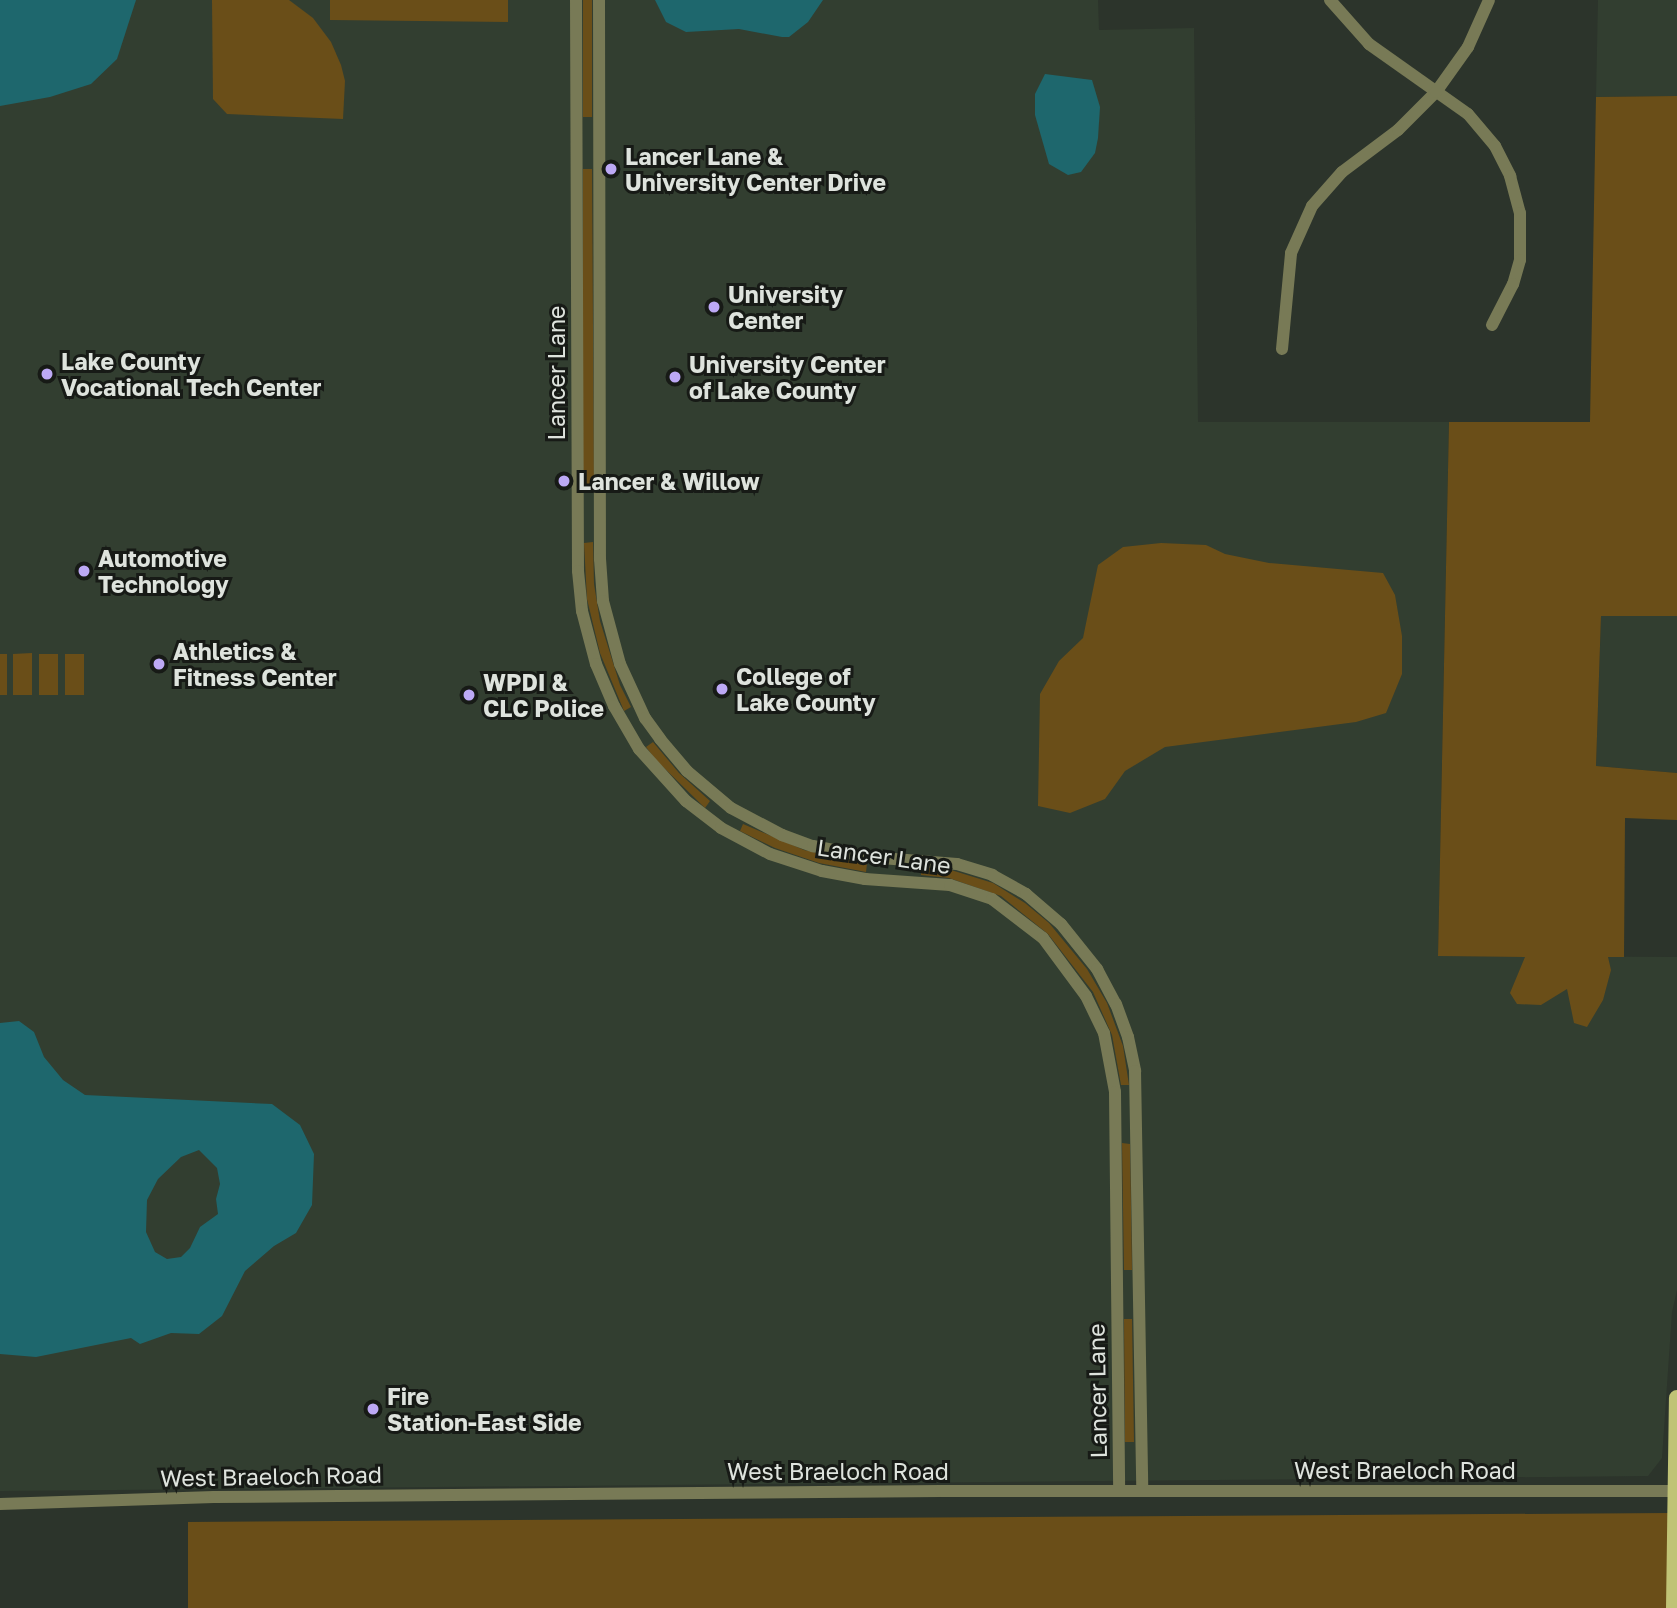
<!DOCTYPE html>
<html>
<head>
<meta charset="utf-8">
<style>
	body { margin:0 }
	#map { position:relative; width:1677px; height:1608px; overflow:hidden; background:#2c342b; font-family:"Golos Text",sans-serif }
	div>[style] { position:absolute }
	.built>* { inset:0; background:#323e30 }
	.green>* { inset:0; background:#6a4e18 }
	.water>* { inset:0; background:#1e676d }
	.minor>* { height:12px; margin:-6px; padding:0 6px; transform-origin:6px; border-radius:6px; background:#787a56 }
	.major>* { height:16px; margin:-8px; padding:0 8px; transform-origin:8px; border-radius:8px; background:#c0c376 }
	.dots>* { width:19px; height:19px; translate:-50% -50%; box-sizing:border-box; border:4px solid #171a16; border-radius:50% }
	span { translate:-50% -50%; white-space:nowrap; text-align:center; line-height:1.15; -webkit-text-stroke:6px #171a16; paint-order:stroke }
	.poi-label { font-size:23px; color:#dee3dd; font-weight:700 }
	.left { translate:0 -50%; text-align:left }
	.street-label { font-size:23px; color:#dee3dd }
</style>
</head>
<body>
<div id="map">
	<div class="built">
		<div style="clip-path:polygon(0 0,1098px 0,1099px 30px,1194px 28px,1198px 422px,1449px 422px,1438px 956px,1677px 957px,1677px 1290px,1672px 1312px,1662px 1458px,1648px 1476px,0 1491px)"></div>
		<div style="clip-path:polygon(1598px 0,1677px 0,1677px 96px,1596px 97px)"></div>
		<div style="clip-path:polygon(1601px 616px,1677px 616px,1677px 773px,1596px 766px)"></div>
	</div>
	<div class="green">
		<div style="clip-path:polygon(212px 0,289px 0,313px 18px,331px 42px,341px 65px,345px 81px,343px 119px,227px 114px,213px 99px)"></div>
		<div style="clip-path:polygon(330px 0,508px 0,508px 22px,330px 20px)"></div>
		<div style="clip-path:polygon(583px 0,592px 0,592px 117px,583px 117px)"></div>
		<div style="clip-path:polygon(1677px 96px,1677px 616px,1601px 616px,1596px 766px,1677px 773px,1677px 820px,1625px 818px,1624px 957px,1608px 957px,1611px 970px,1603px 1000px,1587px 1027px,1574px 1023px,1567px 989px,1541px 1005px,1517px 1004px,1510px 993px,1525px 957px,1438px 956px,1449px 422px,1590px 422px,1596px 97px)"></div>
		<div style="clip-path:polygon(583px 169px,592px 169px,594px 486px,583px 486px)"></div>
		<div style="clip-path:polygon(593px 542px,594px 584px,600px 621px,620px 685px,631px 707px,624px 711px,600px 653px,587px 599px,584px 543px)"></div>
		<div style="clip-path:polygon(1161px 543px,1206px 545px,1225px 554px,1269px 563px,1383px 573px,1395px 595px,1402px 636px,1402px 674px,1386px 713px,1356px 722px,1165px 747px,1125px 771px,1105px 799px,1070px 813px,1038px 806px,1040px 694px,1059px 661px,1083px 638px,1098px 565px,1123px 547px)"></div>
		<div style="clip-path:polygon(32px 653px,32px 695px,13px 695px,13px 654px)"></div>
		<div style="clip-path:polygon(0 654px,7px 654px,7px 695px,0 695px)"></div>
		<div style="clip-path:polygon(39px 654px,58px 654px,58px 695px,39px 695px)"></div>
		<div style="clip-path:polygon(65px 654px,84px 654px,84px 695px,65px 695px)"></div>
		<div style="clip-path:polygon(653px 742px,679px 773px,710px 801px,705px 808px,656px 760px,646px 747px)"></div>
		<div style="clip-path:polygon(743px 824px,804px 850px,867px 864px,866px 872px,819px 863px,775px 848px,740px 831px)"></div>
		<div style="clip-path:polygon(921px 867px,951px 870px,993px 883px,1025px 903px,1049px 923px,1087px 969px,1107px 1003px,1123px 1046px,1129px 1085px,1121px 1085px,1112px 1035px,1093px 992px,1048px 934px,1001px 896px,949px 878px,921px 875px)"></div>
		<div style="clip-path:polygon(1122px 1143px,1130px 1144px,1132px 1270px,1124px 1270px)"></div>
		<div style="clip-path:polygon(1124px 1319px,1132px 1319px,1134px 1442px,1125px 1442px)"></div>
		<div style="clip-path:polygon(1669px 1513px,1667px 1608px,188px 1608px,188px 1522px)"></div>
	</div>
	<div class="water">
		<div style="clip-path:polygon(0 0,136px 0,117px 59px,91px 84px,50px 97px,0 106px)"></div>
		<div style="clip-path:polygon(655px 0,823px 0,808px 22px,789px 37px,782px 37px,739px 29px,686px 32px,666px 22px)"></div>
		<div style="clip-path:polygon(1045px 74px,1092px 80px,1100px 107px,1098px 138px,1095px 153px,1081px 172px,1068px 175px,1049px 164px,1035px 115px,1035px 94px)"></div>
		<div style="clip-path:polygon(evenodd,19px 1021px,34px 1032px,44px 1057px,63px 1080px,85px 1095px,272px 1104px,300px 1125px,314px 1154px,312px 1205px,296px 1233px,274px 1246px,245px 1271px,222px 1316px,199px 1334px,171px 1333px,140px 1344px,131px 1338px,36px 1357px,0 1354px,0 1023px,19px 1021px,199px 1150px,217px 1168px,220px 1184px,216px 1199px,218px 1214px,200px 1227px,190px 1248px,181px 1257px,167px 1259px,155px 1252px,146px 1232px,147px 1200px,158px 1179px,181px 1157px,199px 1150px)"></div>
	</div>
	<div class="minor">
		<div style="left:576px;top:0;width:571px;rotate:89.8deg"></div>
		<div style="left:578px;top:571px;width:40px;rotate:84.3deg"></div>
		<div style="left:582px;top:611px;width:55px;rotate:75.2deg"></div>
		<div style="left:596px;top:664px;width:46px;rotate:66.8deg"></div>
		<div style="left:614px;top:706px;width:50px;rotate:59.8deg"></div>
		<div style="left:639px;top:749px;width:70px;rotate:47.9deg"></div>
		<div style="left:686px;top:801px;width:44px;rotate:37.6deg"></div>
		<div style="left:721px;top:828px;width:55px;rotate:28deg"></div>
		<div style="left:770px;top:854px;width:55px;rotate:18.1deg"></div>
		<div style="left:822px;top:871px;width:44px;rotate:10.5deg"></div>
		<div style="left:865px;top:879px;width:85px;rotate:4deg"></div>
		<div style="left:950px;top:885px;width:44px;rotate:18.4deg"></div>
		<div style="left:992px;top:899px;width:64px;rotate:37.4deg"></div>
		<div style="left:1043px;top:938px;width:72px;rotate:53.4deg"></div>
		<div style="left:1086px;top:996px;width:41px;rotate:64.1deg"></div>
		<div style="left:1104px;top:1033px;width:60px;rotate:79.4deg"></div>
		<div style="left:1115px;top:1092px;width:399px;rotate:89.4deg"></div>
		<div style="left:599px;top:0;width:559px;rotate:89.9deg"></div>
		<div style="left:600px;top:559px;width:42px;rotate:85.9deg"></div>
		<div style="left:603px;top:601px;width:65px;rotate:74.9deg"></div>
		<div style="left:620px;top:664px;width:60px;rotate:65.2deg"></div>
		<div style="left:645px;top:718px;width:26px;rotate:54deg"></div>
		<div style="left:660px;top:739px;width:42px;rotate:49.8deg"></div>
		<div style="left:687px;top:771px;width:57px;rotate:40.1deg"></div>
		<div style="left:731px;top:808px;width:58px;rotate:27.9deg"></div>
		<div style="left:782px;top:835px;width:33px;rotate:20deg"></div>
		<div style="left:813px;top:846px;width:57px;rotate:11.1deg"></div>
		<div style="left:869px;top:857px;width:88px;rotate:4.5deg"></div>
		<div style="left:957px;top:864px;width:37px;rotate:17deg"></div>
		<div style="left:992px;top:875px;width:39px;rotate:29deg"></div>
		<div style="left:1026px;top:894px;width:46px;rotate:40.6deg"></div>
		<div style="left:1061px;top:924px;width:58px;rotate:51.3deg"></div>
		<div style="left:1097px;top:969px;width:40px;rotate:62deg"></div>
		<div style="left:1116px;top:1004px;width:35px;rotate:70deg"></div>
		<div style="left:1128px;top:1037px;width:35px;rotate:78deg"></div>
		<div style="left:1135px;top:1071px;width:420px;rotate:89deg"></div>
		<div style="left:1330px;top:0;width:59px;rotate:48.4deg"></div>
		<div style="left:1369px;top:44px;width:121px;rotate:35.3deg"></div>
		<div style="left:1468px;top:114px;width:42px;rotate:49.8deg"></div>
		<div style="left:1495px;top:146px;width:34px;rotate:63deg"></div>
		<div style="left:1510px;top:176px;width:38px;rotate:75deg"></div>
		<div style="left:1520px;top:213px;width:47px;rotate:90deg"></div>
		<div style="left:1520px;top:260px;width:25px;rotate:106deg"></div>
		<div style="left:1513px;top:284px;width:46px;rotate:117.1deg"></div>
		<div style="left:1282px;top:349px;width:96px;rotate:-84.6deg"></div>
		<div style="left:1291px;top:253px;width:51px;rotate:-65.9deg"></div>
		<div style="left:1312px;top:206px;width:45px;rotate:-48.6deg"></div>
		<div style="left:1342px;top:172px;width:70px;rotate:-36.9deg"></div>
		<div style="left:1398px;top:130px;width:54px;rotate:-45deg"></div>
		<div style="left:1436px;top:92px;width:55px;rotate:-54.6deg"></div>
		<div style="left:1468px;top:47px;width:51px;rotate:-65.9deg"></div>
		<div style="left:0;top:1504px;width:214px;rotate:-1.9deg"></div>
		<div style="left:214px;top:1497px;width:727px;rotate:-0.47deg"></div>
		<div style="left:941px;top:1491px;width:736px"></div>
	</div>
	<div class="major">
		<div style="left:1674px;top:1608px;width:210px;rotate:-89.2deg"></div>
	</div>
	<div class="dots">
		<div style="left:611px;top:169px;background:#bda9f5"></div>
		<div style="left:714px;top:307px;background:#bda9f5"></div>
		<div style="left:47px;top:374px;background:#bda9f5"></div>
		<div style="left:675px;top:377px;background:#bda9f5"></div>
		<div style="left:564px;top:481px;background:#bda9f5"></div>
		<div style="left:84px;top:571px;background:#bda9f5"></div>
		<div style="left:159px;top:664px;background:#bda9f5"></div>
		<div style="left:722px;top:689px;background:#bda9f5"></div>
		<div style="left:469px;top:695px;background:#bda9f5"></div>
		<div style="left:373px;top:1409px;background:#bda9f5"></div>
	</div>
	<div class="poi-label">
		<span class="left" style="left:625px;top:169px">Lancer Lane &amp;<br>University Center Drive</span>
		<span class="left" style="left:728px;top:307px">University<br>Center</span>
		<span class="left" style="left:61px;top:374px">Lake County<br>Vocational Tech Center</span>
		<span class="left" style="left:689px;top:377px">University Center<br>of Lake County</span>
		<span class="left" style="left:578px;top:481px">Lancer &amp; Willow</span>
		<span class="left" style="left:98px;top:571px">Automotive<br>Technology</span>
		<span class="left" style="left:173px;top:664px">Athletics &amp;<br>Fitness Center</span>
		<span class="left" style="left:736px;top:689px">College of<br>Lake County</span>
		<span class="left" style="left:483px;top:695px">WPDI &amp;<br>CLC Police</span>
		<span class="left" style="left:387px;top:1409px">Fire<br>Station-East Side</span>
	</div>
	<div class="street-label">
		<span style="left:556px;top:373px;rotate:-90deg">Lancer Lane</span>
		<span style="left:884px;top:856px;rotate:8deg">Lancer Lane</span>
		<span style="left:1097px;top:1391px;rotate:-91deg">Lancer Lane</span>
		<span style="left:1405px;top:1470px">West Braeloch Road</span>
		<span style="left:838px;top:1471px">West Braeloch Road</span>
		<span style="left:271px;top:1476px;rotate:-1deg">West Braeloch Road</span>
	</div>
</div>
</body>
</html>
